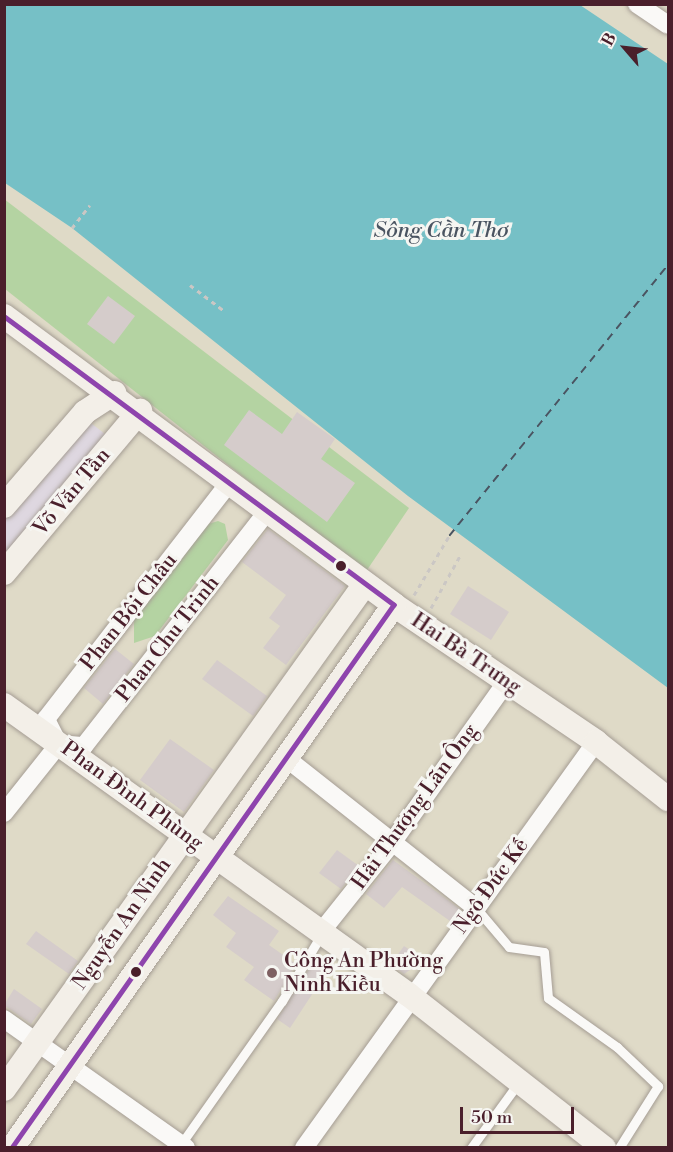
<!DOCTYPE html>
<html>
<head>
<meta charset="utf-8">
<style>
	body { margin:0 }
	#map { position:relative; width:673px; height:1152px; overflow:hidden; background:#dfdac7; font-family:"Libre Bodoni",serif }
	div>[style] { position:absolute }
	.built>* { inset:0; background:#ded7e0 }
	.green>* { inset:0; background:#b4d3a2 }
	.water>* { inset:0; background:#76c0c6 }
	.ferry>* { height:1.5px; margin-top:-0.75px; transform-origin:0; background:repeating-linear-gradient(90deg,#4a5461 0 8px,transparent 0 14px) }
	.building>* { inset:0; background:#d5cccb }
	.path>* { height:3px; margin-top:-1.5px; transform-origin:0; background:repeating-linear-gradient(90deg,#cbc7c4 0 4.5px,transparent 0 9px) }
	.roads { filter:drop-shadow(0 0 2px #a59d94) drop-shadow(0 0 2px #a59d94) }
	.lane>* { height:9px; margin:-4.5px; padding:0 4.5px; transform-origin:4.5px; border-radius:4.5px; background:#faf9f7 }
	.street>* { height:18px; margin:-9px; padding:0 9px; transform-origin:9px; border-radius:9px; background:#faf9f7 }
	.secondary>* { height:24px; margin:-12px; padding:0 12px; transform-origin:12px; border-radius:12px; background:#f3efe8 }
	.bus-1>* { height:4.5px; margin:-2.25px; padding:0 2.25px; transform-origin:2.25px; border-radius:2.25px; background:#8e44ad }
	.dots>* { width:16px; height:16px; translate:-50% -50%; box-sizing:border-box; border:3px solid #f6f6f2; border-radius:50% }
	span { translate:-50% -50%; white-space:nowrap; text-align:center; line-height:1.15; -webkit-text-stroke:6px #f6f6f2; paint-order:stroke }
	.street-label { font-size:21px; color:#4a1f2b }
	.poi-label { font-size:21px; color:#4a1f2b }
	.left { translate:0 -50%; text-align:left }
	.water-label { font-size:22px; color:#4a5461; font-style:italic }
	.frame { position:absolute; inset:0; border:6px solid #4a1f2b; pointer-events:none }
	.north { position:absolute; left:595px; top:18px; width:60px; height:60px; -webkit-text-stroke:4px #f6f6f2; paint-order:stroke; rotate:298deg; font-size:16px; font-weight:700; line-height:24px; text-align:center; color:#4a1f2b }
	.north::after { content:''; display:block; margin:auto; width:21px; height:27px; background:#4a1f2b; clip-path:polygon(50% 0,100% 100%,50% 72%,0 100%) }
	.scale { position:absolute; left:460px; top:1107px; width:114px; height:27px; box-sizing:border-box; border:3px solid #4a1f2b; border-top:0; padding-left:8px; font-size:18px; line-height:21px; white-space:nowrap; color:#4a1f2b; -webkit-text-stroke:4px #f6f6f2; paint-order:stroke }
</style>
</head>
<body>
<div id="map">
	<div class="built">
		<div style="clip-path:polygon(82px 416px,105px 434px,5px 562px,5px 513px)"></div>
	</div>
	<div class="green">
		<div style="clip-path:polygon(4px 199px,409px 508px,365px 573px,5px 289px)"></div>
		<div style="clip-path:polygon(218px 521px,225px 524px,228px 540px,155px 636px,134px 643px,134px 620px,208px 524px)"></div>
	</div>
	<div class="water">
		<div style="clip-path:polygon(4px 5px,580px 5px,668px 64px,668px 688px,408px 496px,72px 228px,5px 183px)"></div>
	</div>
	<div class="ferry">
		<div style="left:449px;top:536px;width:348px;rotate:-51.1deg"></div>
	</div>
	<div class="building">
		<div style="clip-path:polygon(108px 296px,135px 316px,114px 344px,87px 324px)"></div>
		<div style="clip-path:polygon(249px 410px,282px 434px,297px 412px,335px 439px,321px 459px,355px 483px,327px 522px,224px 445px)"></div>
		<div style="clip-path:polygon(268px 529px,345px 586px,286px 665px,263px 648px,280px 626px,269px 618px,286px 595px,242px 562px)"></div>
		<div style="clip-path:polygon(468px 586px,509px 612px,491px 640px,450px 614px)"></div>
		<div style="clip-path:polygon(115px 649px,134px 664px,103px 704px,84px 688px)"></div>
		<div style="clip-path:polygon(217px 660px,267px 696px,253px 716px,202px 679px)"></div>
		<div style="clip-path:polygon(170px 739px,214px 770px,184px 812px,140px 780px)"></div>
		<div style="clip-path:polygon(337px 850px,359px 866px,341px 889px,319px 873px)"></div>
		<div style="clip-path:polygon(393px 860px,460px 909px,450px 921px,402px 887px,384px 908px,366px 894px)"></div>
		<div style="clip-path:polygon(228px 896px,279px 931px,269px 945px,296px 964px,274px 1001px,244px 980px,254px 967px,226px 947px,236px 933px,213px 915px)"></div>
		<div style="clip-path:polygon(36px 931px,78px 961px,69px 974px,26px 944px)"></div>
		<div style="clip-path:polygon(404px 946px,425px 960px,404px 974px,391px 964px)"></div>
		<div style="clip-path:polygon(316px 958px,330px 967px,290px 1028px,277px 1019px)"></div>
		<div style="clip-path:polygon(14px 989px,42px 1009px,31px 1024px,4px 1005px)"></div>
	</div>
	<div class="path">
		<div style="left:72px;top:228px;width:29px;rotate:-52deg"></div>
		<div style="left:190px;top:285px;width:41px;rotate:37.1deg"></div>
		<div style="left:414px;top:595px;width:69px;rotate:-59.3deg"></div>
		<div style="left:431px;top:608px;width:62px;rotate:-60.9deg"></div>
	</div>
	<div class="roads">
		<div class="lane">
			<div style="left:476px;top:908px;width:51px;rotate:49.8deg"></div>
			<div style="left:509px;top:947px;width:35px;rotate:8deg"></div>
			<div style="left:544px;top:952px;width:46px;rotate:85deg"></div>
			<div style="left:548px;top:998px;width:85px;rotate:35.4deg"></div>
			<div style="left:617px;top:1047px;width:57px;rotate:43.6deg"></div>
			<div style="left:658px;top:1086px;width:73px;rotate:122.2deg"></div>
			<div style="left:181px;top:1144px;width:175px;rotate:-54.8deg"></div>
			<div style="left:282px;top:1001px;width:77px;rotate:-59.4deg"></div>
			<div style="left:471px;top:1148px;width:82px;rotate:-54deg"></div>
		</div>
		<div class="street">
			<div style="left:637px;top:4px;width:37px;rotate:34deg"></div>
			<div style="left:58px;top:743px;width:27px;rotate:-117deg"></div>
			<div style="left:46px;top:719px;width:299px;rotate:-52.2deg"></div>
			<div style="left:59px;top:744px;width:25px;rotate:5deg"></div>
			<div style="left:84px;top:746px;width:297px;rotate:-52deg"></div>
			<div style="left:286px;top:758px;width:242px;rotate:38.3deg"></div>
			<div style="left:4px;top:813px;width:88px;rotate:-51.4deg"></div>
			<div style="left:321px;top:932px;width:114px;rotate:-51.4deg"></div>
			<div style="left:392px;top:843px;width:199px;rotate:-54.6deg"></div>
			<div style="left:4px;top:1019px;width:223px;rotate:35.3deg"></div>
			<div style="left:304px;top:1148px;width:500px;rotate:-54.28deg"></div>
		</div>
		<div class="secondary">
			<div style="left:4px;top:316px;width:485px;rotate:36.5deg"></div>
			<div style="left:394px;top:605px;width:244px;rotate:34.1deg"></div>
			<div style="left:596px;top:742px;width:92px;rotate:38.4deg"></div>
			<div style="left:4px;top:506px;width:124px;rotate:-49.2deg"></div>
			<div style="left:85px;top:412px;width:35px;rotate:-33deg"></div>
			<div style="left:4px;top:573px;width:212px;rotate:-50deg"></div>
			<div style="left:4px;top:705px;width:498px;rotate:35.6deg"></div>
			<div style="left:409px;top:995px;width:248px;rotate:38.1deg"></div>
			<div style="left:4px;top:1089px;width:621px;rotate:-54.44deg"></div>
			<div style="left:12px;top:1148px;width:664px;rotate:-54.87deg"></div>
		</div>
	</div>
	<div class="bus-1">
		<div style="left:4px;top:316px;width:485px;rotate:36.5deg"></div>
		<div style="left:394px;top:605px;width:664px;rotate:125.13deg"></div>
	</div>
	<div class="dots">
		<div style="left:341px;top:566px;background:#4a1f2b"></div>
		<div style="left:136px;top:972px;background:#4a1f2b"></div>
		<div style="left:272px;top:973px;background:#7e6062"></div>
	</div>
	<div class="street-label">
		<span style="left:72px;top:492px;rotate:-50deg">Võ Văn Tần</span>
		<span style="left:129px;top:612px;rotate:-52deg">Phan Bội Châu</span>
		<span style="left:168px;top:639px;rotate:-52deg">Phan Chu Trinh</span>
		<span style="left:466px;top:654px;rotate:34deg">Hai Bà Trưng</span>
		<span style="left:132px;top:796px;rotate:36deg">Phan Đình Phùng</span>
		<span style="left:415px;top:807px;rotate:-54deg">Hải Thượng Lãn Ông</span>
		<span style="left:491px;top:886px;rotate:-54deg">Ngô Đức Kế</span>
		<span style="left:122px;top:924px;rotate:-55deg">Nguyễn An Ninh</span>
	</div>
	<div class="poi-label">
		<span class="left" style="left:284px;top:973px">Công An Phường<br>Ninh Kiều</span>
	</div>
	<div class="water-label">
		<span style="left:441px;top:231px">Sông Cần Thơ</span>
	</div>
	<div class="frame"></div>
	<div class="north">B</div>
	<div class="scale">50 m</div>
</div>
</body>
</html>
